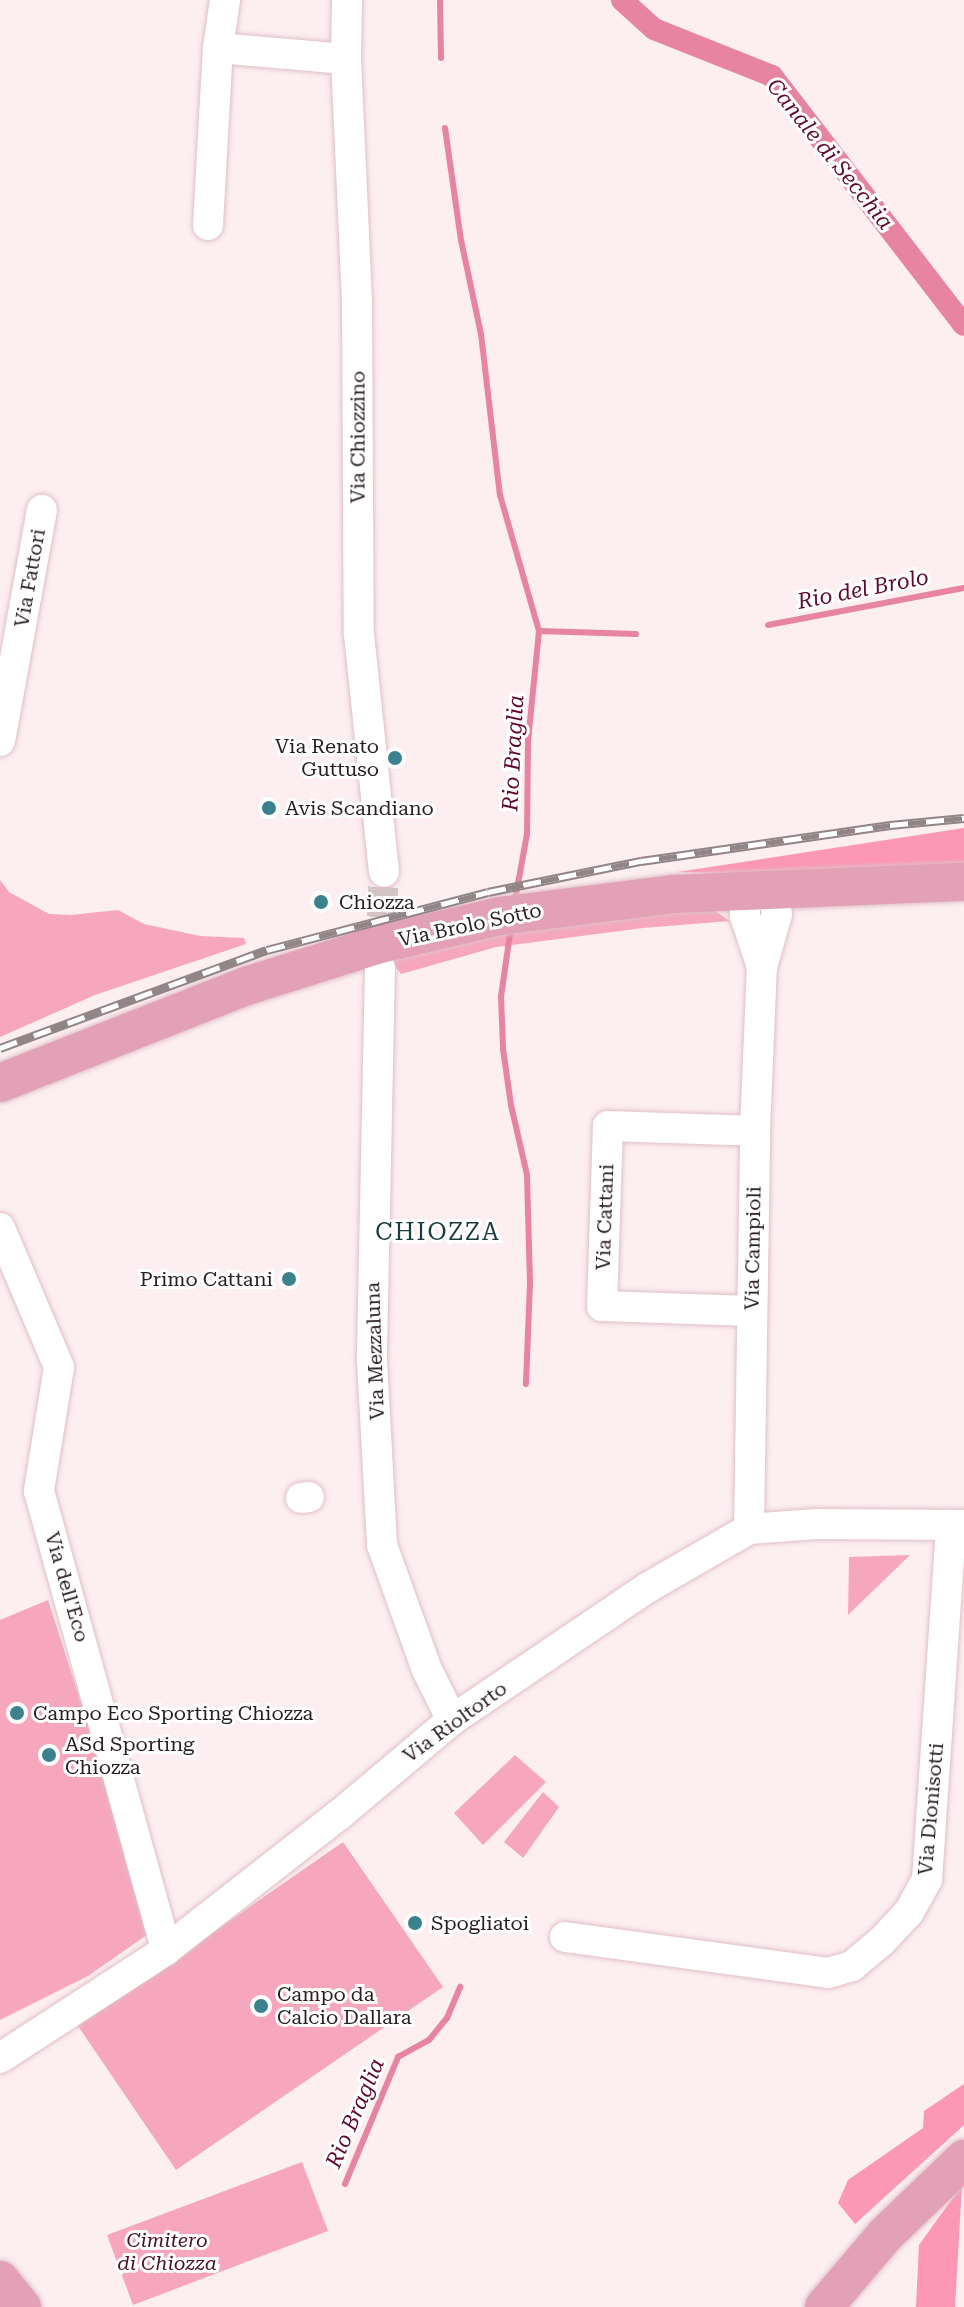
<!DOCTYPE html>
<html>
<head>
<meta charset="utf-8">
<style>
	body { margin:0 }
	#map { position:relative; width:964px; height:2307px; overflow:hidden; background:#fceef1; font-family:"Roboto Serif",serif }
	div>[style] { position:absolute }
	.green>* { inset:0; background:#f6a7bd }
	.forest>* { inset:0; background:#fc97b5 }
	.stream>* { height:6px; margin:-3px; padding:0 3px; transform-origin:3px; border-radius:3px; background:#e684a1 }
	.canal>* { height:22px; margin:-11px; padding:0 11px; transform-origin:11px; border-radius:11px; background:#e684a1 }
	.minor-tunnel>* { height:30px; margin-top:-15px; transform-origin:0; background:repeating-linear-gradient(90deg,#d2c4c7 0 30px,transparent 0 45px) }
	.roads { filter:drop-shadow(0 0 2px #e1bfc7) drop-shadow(0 0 2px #e1bfc7) }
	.minor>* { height:30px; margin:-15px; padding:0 15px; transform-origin:15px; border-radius:15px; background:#fff }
	.major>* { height:38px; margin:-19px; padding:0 19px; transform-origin:19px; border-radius:19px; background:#e2a1b6 }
	.rail>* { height:9px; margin-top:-4.5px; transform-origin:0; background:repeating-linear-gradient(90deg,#fff 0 18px,#928588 0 36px); box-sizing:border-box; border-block:2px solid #928588 }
	.dots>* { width:22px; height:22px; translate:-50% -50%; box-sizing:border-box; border:4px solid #fff; border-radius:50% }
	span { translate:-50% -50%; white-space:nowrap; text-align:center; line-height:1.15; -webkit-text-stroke:6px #fff; paint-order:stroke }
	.street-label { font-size:20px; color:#2a1e21 }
	.poi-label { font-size:20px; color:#2a1e21 }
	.right { translate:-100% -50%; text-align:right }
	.left { translate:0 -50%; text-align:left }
	.park-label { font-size:20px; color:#4e1128; font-style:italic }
	.water-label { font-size:22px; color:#630931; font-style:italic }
	.quarter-label { font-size:24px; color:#1a3b41; letter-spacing:2px }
</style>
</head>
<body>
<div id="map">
	<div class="green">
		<div style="clip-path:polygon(0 880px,9px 892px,49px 914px,71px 915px,118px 910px,144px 924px,200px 936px,244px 938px,246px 944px,95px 995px,0 1037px)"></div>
		<div style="clip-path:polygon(706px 905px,730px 921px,643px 928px,496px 947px,401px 974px,389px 958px,395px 950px)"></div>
		<div style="clip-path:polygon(910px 1555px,848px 1615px,849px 1557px)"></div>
		<div style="clip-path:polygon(48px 1600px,154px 1930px,88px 1976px,0 2020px,0 1620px)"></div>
		<div style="clip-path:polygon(515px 1755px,546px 1782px,483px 1845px,454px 1813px)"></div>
		<div style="clip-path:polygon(543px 1792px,559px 1807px,523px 1858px,504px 1842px)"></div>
		<div style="clip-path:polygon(343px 1842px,443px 1987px,176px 2170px,78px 2026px)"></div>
		<div style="clip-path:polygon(302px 2162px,328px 2231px,133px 2305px,107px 2235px)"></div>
	</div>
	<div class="forest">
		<div style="clip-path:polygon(964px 828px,964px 867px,832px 875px,678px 872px)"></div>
		<div style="clip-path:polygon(964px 2084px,964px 2125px,855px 2224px,838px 2203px,848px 2180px,923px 2128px,924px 2111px)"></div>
		<div style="clip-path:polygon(962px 2185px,955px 2307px,916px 2307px,919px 2245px)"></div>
	</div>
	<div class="stream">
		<div style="left:440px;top:0;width:58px;rotate:89deg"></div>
		<div style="left:445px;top:128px;width:113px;rotate:81.9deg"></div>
		<div style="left:461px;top:240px;width:96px;rotate:78deg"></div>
		<div style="left:481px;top:334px;width:162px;rotate:83.3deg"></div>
		<div style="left:500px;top:495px;width:141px;rotate:74deg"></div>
		<div style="left:539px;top:631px;width:111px;rotate:95.7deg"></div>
		<div style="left:528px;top:741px;width:93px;rotate:90.6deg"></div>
		<div style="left:527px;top:834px;width:67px;rotate:100.3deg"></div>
		<div style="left:768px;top:625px;width:199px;rotate:-10.7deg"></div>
		<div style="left:539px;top:631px;width:97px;rotate:1.8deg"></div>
		<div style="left:511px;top:927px;width:70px;rotate:98.2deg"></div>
		<div style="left:501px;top:996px;width:53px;rotate:87.8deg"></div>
		<div style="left:503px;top:1049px;width:57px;rotate:81.9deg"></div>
		<div style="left:511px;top:1105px;width:72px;rotate:77.1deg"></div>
		<div style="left:527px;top:1175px;width:108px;rotate:88.4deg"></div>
		<div style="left:530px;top:1283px;width:101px;rotate:92.3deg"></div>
		<div style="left:345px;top:2184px;width:138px;rotate:-67.3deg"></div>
		<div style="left:398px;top:2057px;width:35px;rotate:-29deg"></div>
		<div style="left:429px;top:2040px;width:28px;rotate:-51deg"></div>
		<div style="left:447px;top:2018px;width:34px;rotate:-67deg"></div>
	</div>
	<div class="canal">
		<div style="left:622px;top:0;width:43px;rotate:42.2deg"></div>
		<div style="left:654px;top:29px;width:127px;rotate:21.7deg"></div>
		<div style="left:772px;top:76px;width:314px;rotate:52.4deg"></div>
	</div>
	<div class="minor-tunnel">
		<div style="left:380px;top:962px;width:90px;rotate:-87.5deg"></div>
	</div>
	<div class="roads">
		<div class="minor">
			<div style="left:347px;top:0;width:59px;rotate:91deg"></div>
			<div style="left:346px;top:59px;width:244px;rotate:87.4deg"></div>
			<div style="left:357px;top:303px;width:331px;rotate:89.7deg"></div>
			<div style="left:359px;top:634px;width:239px;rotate:84deg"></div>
			<div style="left:218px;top:48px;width:49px;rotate:-81.7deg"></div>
			<div style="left:208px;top:225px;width:177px;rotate:-86.8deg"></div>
			<div style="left:218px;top:48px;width:128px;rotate:4.9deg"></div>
			<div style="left:0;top:741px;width:235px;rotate:-79.7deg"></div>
			<div style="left:745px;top:893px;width:23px;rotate:90deg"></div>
			<div style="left:745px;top:916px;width:54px;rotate:71.6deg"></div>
			<div style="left:762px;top:967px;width:55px;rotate:-74.2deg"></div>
			<div style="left:777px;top:914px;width:23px;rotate:-103deg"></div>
			<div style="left:380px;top:968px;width:392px;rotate:91.2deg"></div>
			<div style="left:372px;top:1360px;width:185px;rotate:86.9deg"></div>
			<div style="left:382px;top:1545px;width:133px;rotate:70.2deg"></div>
			<div style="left:427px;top:1670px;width:56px;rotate:63.4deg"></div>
			<div style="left:0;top:1228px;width:151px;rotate:67deg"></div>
			<div style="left:59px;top:1367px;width:126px;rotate:99.2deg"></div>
			<div style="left:39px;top:1491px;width:476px;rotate:74.5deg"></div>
			<div style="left:751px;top:1311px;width:149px;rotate:-178.1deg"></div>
			<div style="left:602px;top:1306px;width:180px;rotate:-88.1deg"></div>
			<div style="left:608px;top:1126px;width:147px;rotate:1.9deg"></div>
			<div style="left:301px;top:1498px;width:8px;rotate:-7deg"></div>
			<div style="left:749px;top:1529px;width:398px;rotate:-89.1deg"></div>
			<div style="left:755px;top:1131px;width:164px;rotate:-87.6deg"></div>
			<div style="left:565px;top:1937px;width:265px;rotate:7.8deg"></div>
			<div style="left:828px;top:1973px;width:25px;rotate:-16deg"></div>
			<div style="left:852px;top:1966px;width:38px;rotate:-40deg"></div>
			<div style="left:881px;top:1942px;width:41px;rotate:-47deg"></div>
			<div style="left:909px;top:1912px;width:37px;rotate:-61deg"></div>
			<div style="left:927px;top:1880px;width:356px;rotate:-86.1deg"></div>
			<div style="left:0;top:2058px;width:198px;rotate:-33deg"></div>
			<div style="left:166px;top:1950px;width:219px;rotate:-38deg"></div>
			<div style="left:339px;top:1815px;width:148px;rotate:-40.1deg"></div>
			<div style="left:452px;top:1720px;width:235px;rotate:-34.1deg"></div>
			<div style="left:647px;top:1588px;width:118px;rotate:-30deg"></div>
			<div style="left:749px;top:1529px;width:67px;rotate:-4.3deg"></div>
			<div style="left:816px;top:1524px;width:148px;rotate:0.4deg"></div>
		</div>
		<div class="major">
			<div style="left:0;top:1083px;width:264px;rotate:-21.5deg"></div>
			<div style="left:246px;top:986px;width:140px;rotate:-17.4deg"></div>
			<div style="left:380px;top:944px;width:122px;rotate:-13.2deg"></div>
			<div style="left:499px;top:916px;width:175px;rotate:-7.2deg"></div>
			<div style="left:673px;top:894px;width:291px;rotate:-2.4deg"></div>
			<div style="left:0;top:2280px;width:35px;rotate:51deg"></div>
			<div style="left:824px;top:2307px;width:94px;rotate:-49.7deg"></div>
			<div style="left:885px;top:2235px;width:110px;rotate:-43.9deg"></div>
		</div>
	</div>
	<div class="rail">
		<div style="left:0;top:1048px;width:284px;rotate:-20.2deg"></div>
		<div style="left:267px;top:950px;width:228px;rotate:-14.7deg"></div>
		<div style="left:488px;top:892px;width:156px;rotate:-11.5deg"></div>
		<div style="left:641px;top:861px;width:252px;rotate:-8.2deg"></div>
		<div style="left:890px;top:825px;width:74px;rotate:-5.4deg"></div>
	</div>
	<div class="dots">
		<div style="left:395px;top:758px;background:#3c818e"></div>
		<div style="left:269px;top:808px;background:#3c818e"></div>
		<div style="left:321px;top:902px;background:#3c818e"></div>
		<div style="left:289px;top:1279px;background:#3c818e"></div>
		<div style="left:17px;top:1713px;background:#3c818e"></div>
		<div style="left:49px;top:1755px;background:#3c818e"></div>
		<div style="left:415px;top:1923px;background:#3c818e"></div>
		<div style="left:261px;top:2006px;background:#3c818e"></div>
	</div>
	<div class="street-label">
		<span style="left:358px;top:437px;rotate:-90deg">Via Chiozzino</span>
		<span style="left:30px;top:578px;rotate:-80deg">Via Fattori</span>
		<span style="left:470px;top:925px;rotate:-12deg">Via Brolo Sotto</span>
		<span style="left:605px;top:1217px;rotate:-88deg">Via Cattani</span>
		<span style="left:753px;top:1248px;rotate:-89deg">Via Campioli</span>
		<span style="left:375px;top:1351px;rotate:-92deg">Via Mezzaluna</span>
		<span style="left:67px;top:1587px;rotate:74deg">Via dell'Eco</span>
		<span style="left:455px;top:1722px;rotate:-36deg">Via Rioltorto</span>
		<span style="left:931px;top:1809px;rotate:-85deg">Via Dionisotti</span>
	</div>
	<div class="poi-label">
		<span class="right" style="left:379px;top:758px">Via Renato<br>Guttuso</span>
		<span class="left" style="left:285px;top:808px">Avis Scandiano</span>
		<span class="left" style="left:339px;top:902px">Chiozza</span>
		<span class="right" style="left:273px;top:1279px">Primo Cattani</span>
		<span class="left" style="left:33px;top:1713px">Campo Eco Sporting Chiozza</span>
		<span class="left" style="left:65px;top:1756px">ASd Sporting<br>Chiozza</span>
		<span class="left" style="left:431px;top:1923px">Spogliatoi</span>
		<span class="left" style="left:277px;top:2006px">Campo da<br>Calcio Dallara</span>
	</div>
	<div class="park-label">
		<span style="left:167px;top:2252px">Cimitero<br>di Chiozza</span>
	</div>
	<div class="water-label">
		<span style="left:830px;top:154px;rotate:51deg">Canale di Secchia</span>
		<span style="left:863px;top:589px;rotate:-11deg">Rio del Brolo</span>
		<span style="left:513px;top:753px;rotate:-87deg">Rio Braglia</span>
		<span style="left:355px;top:2113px;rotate:-67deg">Rio Braglia</span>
	</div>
	<div class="quarter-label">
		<span style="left:438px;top:1233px">CHIOZZA</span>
	</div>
</div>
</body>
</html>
